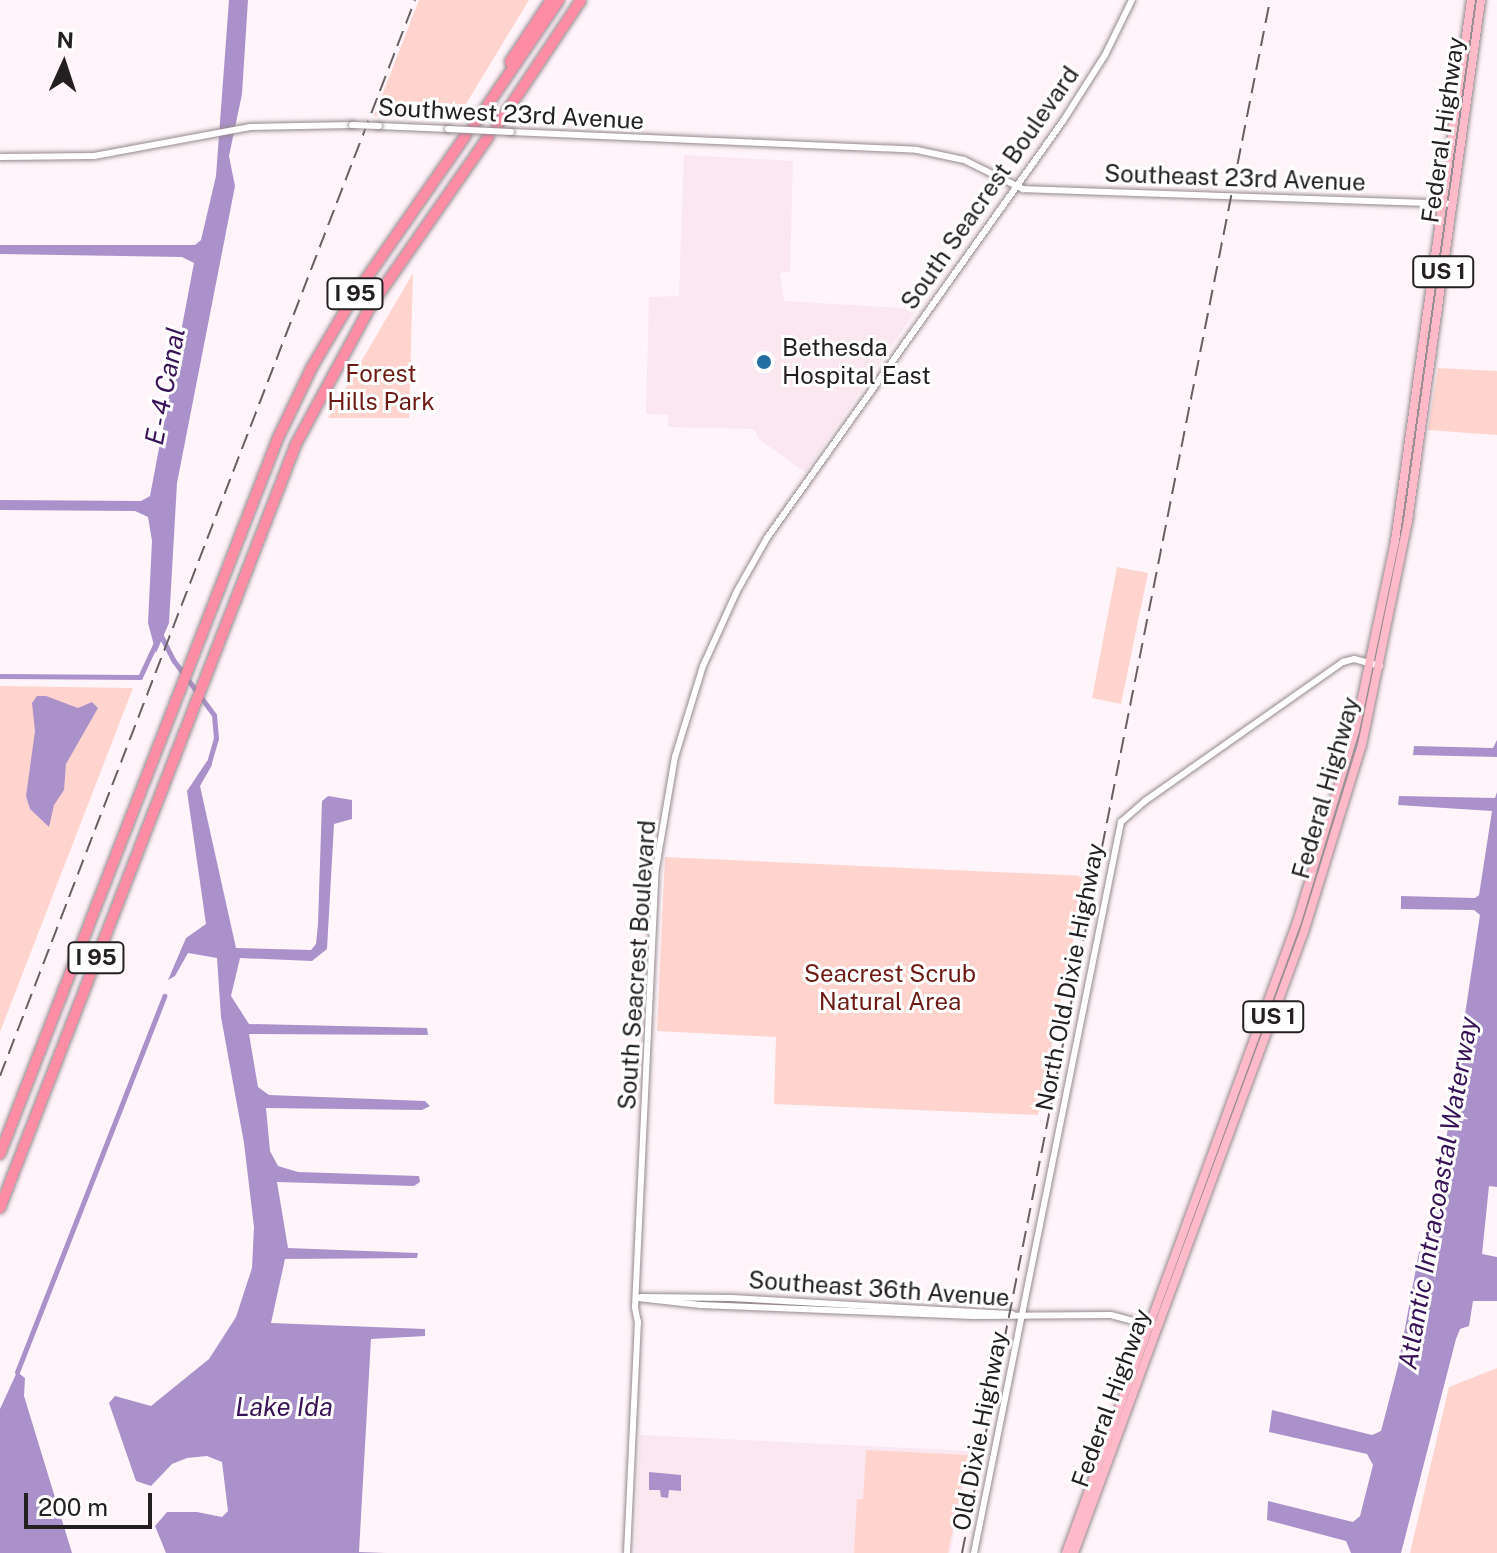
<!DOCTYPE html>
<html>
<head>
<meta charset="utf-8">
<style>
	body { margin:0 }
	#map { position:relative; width:1497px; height:1553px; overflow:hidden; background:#fff4f9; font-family:"Public Sans",sans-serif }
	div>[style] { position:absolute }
	.built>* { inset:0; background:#fae7f0 }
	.green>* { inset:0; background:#ffd4ce }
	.water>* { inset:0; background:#ab91ca }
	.canal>* { height:5px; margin:-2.5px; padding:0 2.5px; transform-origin:2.5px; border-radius:2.5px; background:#ab91ca }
	.roads { filter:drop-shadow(0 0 2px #948a8f) drop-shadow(0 0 2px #948a8f) }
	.tertiary>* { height:6px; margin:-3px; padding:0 3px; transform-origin:3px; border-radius:3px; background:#fff }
	.primary>* { height:8px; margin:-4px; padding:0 4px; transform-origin:4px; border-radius:4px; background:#ffbac9 }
	.motorway>* { height:10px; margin:-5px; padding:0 5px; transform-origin:5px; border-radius:5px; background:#ff8ca5 }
	.rail>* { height:2px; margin-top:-1px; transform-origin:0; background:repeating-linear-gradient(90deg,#676163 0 16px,transparent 0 24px) }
	.bridges { filter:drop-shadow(0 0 2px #948a8f) drop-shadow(0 0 2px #948a8f) }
	.tertiary-bridge>* { height:6px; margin:-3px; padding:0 3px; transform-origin:3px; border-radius:3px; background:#fff }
	.dots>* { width:22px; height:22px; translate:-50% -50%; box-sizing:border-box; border:4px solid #fff; border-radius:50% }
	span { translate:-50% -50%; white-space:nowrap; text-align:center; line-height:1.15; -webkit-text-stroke:6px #fff; paint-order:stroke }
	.shield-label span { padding:2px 6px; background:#fff; border:2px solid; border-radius:6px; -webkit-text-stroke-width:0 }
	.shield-label { font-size:22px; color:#242022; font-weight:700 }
	.street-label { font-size:24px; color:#242022 }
	.poi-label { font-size:24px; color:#242022 }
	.left { translate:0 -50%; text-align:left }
	.park-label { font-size:24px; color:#6d1a15 }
	.water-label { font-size:26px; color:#381256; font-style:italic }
	.north { position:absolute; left:24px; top:24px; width:80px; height:80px; -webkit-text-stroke:6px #fff; paint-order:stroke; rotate:3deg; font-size:22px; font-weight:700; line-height:32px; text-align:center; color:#242022 }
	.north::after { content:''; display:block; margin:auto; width:28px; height:36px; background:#242022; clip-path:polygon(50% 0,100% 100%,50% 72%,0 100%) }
	.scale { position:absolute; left:24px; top:1493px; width:128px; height:36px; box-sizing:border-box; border:4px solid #242022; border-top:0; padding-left:10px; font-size:24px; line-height:28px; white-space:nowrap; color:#242022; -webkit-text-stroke:6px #fff; paint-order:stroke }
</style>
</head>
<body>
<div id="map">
	<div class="built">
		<div style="clip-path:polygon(684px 155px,793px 161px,790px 272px,780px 273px,784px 301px,917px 309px,805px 472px,760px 440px,754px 429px,668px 427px,668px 415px,646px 414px,649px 297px,679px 296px)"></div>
		<div style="clip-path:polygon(640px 1435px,971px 1451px,950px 1553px,635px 1553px)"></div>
	</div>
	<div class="green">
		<div style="clip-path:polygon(419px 0,529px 0,466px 104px,443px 120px,374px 116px)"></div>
		<div style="clip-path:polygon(413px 273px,409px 418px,328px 418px)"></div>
		<div style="clip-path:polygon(1438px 368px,1497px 371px,1497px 435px,1428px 430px)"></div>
		<div style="clip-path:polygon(1117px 567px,1148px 573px,1121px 704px,1092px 698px)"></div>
		<div style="clip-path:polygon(0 686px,133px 688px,0 1032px)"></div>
		<div style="clip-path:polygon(665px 857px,1086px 876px,1038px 1115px,774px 1104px,776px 1037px,657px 1031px)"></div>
		<div style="clip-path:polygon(1497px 1368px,1497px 1553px,1410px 1553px,1449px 1387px)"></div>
		<div style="clip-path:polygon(866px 1450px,968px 1455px,948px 1553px,854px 1553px,857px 1499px,863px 1499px)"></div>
	</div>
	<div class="water">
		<div style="clip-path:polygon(229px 0,248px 0,242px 94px,229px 156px,235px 186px,177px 483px,169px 623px,156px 653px,148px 623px,152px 541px,148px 517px,135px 511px,0 510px,0 500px,141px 501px,150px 496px,194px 263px,182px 257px,0 254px,0 245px,195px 245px,201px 240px,216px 176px)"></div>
		<div style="clip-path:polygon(46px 696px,78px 708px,92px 702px,98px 708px,66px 764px,64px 790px,54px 805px,49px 827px,30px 809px,26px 796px,35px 731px,32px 703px,37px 696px)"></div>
		<div style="clip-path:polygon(1497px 740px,1497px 757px,1413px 755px,1414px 746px,1493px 748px)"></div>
		<div style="clip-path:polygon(207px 761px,212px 765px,200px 786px,236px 948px,311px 950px,316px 944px,318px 924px,322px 801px,328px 796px,352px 800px,352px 819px,334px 824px,327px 949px,312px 961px,240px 958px,231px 996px,249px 1024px,427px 1028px,428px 1035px,249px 1034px,258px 1087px,269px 1095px,425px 1101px,430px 1106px,422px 1110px,266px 1108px,270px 1151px,278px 1166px,298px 1172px,419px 1176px,420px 1182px,414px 1186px,277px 1182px,288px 1248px,418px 1253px,417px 1258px,285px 1259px,271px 1323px,425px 1329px,425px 1336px,371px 1339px,359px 1552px,386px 1553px,166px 1553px,155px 1526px,167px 1512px,197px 1512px,222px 1517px,228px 1511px,222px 1462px,207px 1456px,187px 1458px,172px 1464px,151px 1486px,136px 1481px,109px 1403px,115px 1396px,151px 1406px,209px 1359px,236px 1317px,252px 1268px,254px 1227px,244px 1143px,221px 1017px,217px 958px,188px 953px,175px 976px,168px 980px,186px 938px,206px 924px,187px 791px)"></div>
		<div style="clip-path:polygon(1497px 792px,1497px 1187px,1489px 1186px,1482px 1254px,1497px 1257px,1497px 1301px,1473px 1301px,1469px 1326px,1460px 1329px,1456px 1339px,1401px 1553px,1351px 1553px,1346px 1541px,1267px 1520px,1268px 1501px,1353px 1522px,1360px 1516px,1373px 1465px,1367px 1454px,1269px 1432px,1272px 1410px,1372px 1435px,1381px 1431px,1398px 1366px,1419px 1252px,1430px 1247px,1480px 915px,1474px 910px,1401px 909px,1401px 896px,1475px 898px,1479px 895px,1492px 811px,1398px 805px,1399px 796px,1495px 798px)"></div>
		<div style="clip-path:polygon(17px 1372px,25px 1378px,24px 1396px,72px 1553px,0 1553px,0 1409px)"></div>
		<div style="clip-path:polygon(649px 1472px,681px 1475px,681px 1491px,669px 1490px,668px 1498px,661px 1497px,660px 1490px,649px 1490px)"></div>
	</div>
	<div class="canal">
		<div style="left:160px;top:634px;width:30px;rotate:63deg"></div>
		<div style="left:174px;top:661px;width:67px;rotate:53.5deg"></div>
		<div style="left:214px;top:715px;width:23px;rotate:85deg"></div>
		<div style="left:216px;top:738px;width:26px;rotate:106deg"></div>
		<div style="left:0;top:676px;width:140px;rotate:0.4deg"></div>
		<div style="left:140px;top:677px;width:38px;rotate:-65deg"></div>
		<div style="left:17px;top:1372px;width:404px;rotate:-68.6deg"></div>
	</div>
	<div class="roads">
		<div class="tertiary">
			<div style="left:379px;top:126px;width:69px;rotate:2.5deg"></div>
			<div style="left:511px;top:132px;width:406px;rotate:2.5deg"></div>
			<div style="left:917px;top:150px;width:48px;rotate:12deg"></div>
			<div style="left:964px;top:160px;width:66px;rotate:26.2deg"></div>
			<div style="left:1023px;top:189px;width:430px;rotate:2deg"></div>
			<div style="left:0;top:157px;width:94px;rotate:-0.6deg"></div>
			<div style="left:94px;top:156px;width:159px;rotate:-10.5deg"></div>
			<div style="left:250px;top:127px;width:102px;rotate:-1.1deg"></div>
			<div style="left:641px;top:1297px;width:91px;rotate:0.6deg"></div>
			<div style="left:732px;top:1298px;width:281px;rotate:3.3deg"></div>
			<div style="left:638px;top:1298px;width:63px;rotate:6.3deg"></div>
			<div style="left:701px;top:1305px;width:273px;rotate:2.3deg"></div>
			<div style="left:974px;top:1316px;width:137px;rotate:-0.4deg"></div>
			<div style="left:1111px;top:1315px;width:42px;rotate:15deg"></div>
			<div style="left:638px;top:1323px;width:16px;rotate:-101deg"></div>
			<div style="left:635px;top:1307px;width:440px;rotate:-87.3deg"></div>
			<div style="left:656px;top:868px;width:113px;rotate:-80.3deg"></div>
			<div style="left:675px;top:757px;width:95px;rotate:-72.9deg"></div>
			<div style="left:703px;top:666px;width:82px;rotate:-65.6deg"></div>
			<div style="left:737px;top:591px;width:61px;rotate:-60.5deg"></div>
			<div style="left:767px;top:538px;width:511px;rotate:-54.63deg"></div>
			<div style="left:1063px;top:121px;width:78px;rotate:-57.5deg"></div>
			<div style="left:1105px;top:55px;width:61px;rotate:-63.9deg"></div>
			<div style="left:627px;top:1553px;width:232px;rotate:-87.3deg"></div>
			<div style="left:974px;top:1553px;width:746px;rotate:-78.63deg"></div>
			<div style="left:1121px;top:822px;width:32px;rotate:-41deg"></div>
			<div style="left:1145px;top:801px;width:242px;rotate:-35.1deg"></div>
			<div style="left:1343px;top:662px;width:11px;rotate:-15deg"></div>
			<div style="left:1354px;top:659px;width:27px;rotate:15deg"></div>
		</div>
		<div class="primary">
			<div style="left:1066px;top:1553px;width:672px;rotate:-69.89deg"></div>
			<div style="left:1297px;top:922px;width:200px;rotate:-73.1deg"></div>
			<div style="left:1355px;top:731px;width:194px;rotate:-78.1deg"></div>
			<div style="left:1395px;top:541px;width:546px;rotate:-82deg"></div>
			<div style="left:1074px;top:1553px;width:662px;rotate:-69.68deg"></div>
			<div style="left:1304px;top:932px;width:196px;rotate:-72.8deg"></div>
			<div style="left:1362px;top:745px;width:229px;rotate:-78.4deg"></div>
			<div style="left:1408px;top:521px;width:526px;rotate:-82.02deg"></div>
		</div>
		<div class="motorway">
			<div style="left:510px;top:62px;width:74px;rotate:-56.5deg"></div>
			<div style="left:474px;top:125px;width:151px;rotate:-55.8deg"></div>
			<div style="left:497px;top:126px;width:151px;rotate:-56.3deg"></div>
			<div style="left:0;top:1154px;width:768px;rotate:-68.78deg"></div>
			<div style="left:278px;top:438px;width:79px;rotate:-64.4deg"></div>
			<div style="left:312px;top:367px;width:79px;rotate:-59.5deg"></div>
			<div style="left:352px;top:299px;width:200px;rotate:-55.2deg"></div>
			<div style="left:0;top:1208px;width:819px;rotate:-68.82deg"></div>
			<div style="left:296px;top:444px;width:156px;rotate:-61.6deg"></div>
			<div style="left:370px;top:307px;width:208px;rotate:-55.2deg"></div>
		</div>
	</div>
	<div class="rail">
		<div style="left:0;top:1076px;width:1153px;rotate:-68.91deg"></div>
		<div style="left:962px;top:1553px;width:1583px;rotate:-78.78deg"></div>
	</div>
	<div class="bridges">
		<div class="tertiary-bridge">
			<div style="left:352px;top:125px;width:27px;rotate:2deg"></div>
			<div style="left:448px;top:129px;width:63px;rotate:2.7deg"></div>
		</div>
	</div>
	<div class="dots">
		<div style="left:764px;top:362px;background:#246fa2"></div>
	</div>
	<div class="shield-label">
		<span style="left:1443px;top:272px">US 1</span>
		<span style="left:355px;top:294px">I 95</span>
		<span style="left:96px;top:958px">I 95</span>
		<span style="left:1273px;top:1017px">US 1</span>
	</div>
	<div class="street-label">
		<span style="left:511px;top:114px;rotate:3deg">Southwest 23rd Avenue</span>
		<span style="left:1443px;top:130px;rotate:-82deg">Federal Highway</span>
		<span style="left:1235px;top:178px;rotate:2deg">Southeast 23rd Avenue</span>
		<span style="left:990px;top:188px;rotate:-55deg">South Seacrest Boulevard</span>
		<span style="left:1326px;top:788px;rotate:-74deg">Federal Highway</span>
		<span style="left:637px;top:965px;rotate:-86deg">South Seacrest Boulevard</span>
		<span style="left:1070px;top:977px;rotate:-79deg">North Old Dixie Highway</span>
		<span style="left:879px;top:1289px;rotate:4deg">Southeast 36th Avenue</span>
		<span style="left:1111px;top:1398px;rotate:-70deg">Federal Highway</span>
		<span style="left:980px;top:1431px;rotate:-79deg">Old Dixie Highway</span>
	</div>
	<div class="poi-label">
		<span class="left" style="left:782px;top:362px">Bethesda<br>Hospital East</span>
	</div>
	<div class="park-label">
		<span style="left:381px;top:388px">Forest<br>Hills Park</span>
		<span style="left:890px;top:988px">Seacrest Scrub<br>Natural Area</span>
	</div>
	<div class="water-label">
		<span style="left:165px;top:386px;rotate:-79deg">E - 4 Canal</span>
		<span style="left:1438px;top:1193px;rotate:-80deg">Atlantic Intracoastal Waterway</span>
		<span style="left:284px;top:1407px">Lake Ida</span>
	</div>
	<div class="north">N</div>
	<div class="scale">200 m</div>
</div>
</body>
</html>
